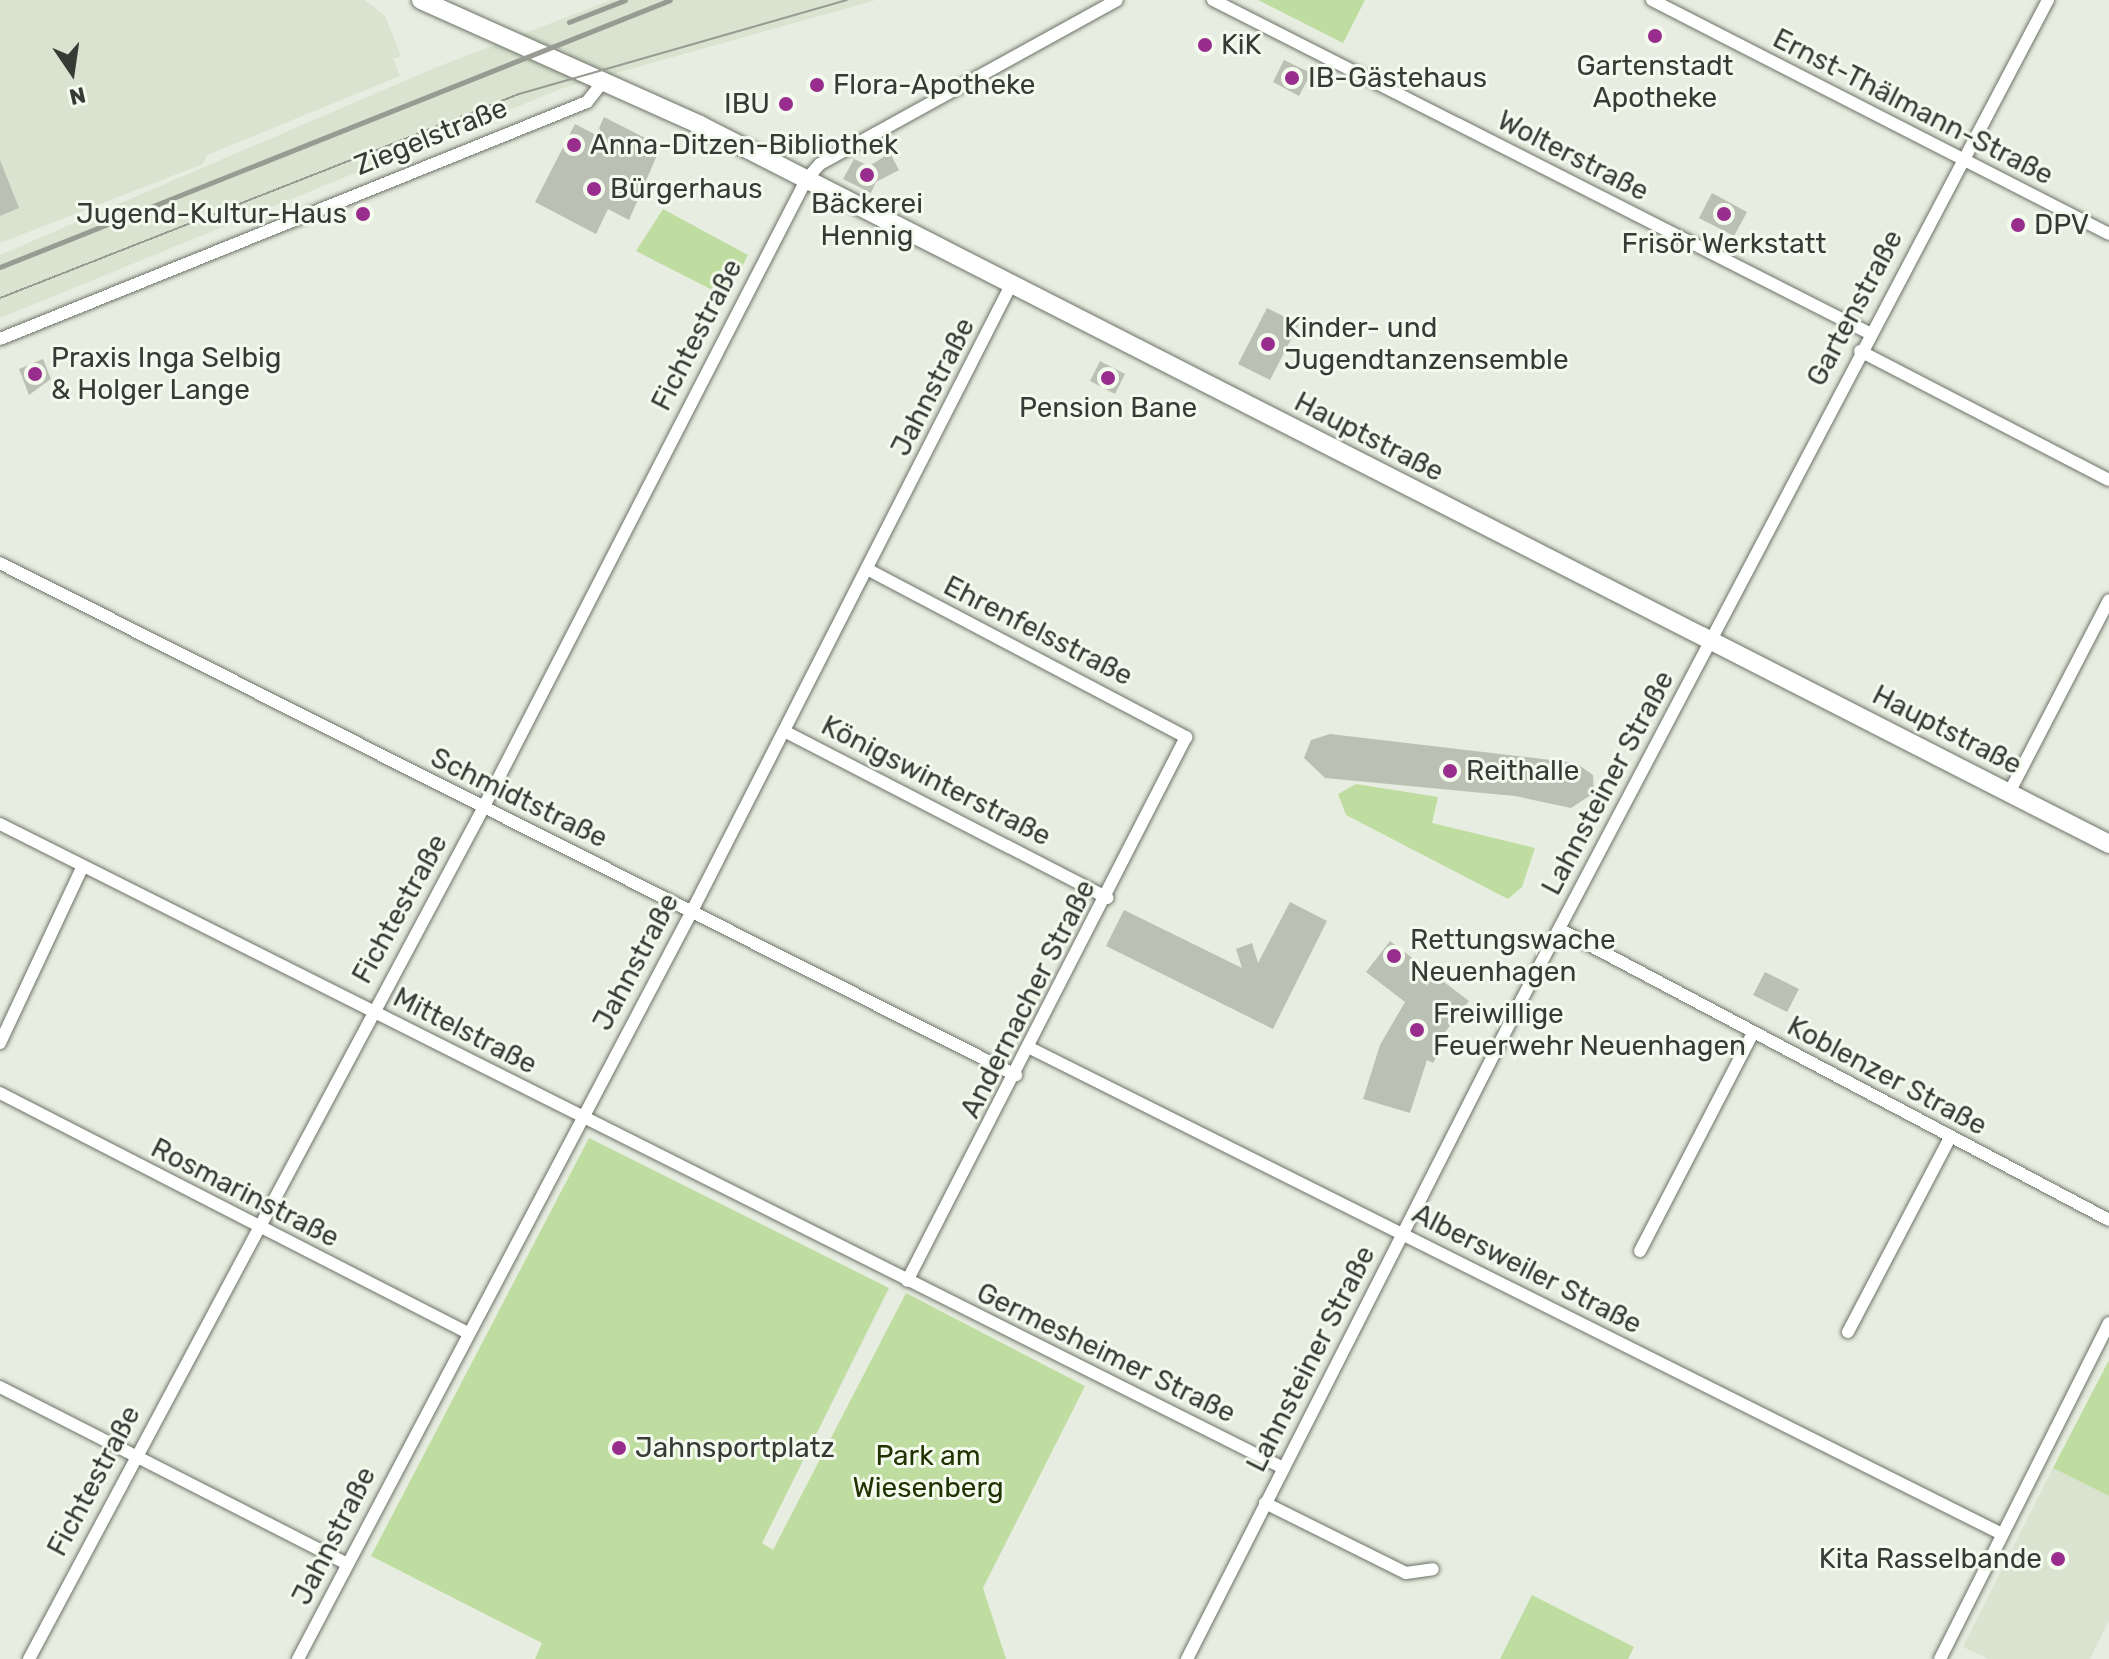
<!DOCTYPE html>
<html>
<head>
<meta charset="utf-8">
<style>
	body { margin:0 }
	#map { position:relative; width:2109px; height:1659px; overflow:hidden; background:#e7ede0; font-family:Rubik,sans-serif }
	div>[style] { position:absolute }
	.built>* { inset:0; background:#d9e3d0 }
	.green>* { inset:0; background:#bfdda0 }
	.building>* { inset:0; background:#bac0b3 }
	.roads { filter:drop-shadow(0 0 2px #6d7367) drop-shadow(0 0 2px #6d7367) }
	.street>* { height:12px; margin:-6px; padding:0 6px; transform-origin:6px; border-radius:6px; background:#fff }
	.secondary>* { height:18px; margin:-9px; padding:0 9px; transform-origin:9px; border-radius:9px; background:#fff }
	.tram>* { height:2px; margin:-1px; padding:0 1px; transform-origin:1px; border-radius:1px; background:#979b92 }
	.rail>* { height:5px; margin:-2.5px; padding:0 2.5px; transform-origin:2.5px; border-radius:2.5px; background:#979b92 }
	.dots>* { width:22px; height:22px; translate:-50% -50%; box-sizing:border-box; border:4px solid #f4fbee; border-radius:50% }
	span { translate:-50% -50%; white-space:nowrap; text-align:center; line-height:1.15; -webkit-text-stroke:6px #f4fbee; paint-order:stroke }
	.poi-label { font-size:28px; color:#383a35 }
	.left { translate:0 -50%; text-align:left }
	.right { translate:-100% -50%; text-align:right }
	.street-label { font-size:28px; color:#383a35 }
	.park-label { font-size:28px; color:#203401 }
	.north { position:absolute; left:32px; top:32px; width:80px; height:80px; -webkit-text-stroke:6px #f4fbee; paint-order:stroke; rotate:167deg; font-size:22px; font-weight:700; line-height:32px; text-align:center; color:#383a35 }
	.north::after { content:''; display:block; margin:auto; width:28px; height:36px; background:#383a35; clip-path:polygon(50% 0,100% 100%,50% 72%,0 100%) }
</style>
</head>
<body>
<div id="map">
	<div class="built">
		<div style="clip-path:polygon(0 0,365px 0,385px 16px,401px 56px,393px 59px,400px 76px,207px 155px,203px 164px,0 243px)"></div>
		<div style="clip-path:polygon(611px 0,876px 0,563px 88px,0 318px,0 255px,437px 67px)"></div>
		<div style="clip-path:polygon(2053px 1468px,2109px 1496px,2109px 1621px,2090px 1659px,1988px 1659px,1963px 1647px)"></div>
	</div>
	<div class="green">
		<div style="clip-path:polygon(1258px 0,1365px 0,1343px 43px)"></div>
		<div style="clip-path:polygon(663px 209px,748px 255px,726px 297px,636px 251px)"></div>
		<div style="clip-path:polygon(1356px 784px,1438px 797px,1432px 823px,1535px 848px,1522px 887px,1508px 899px,1346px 815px,1338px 794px)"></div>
		<div style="clip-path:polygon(589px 1138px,889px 1288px,762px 1543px,773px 1550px,906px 1293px,1085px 1386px,983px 1588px,1006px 1659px,535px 1659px,542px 1643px,371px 1556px)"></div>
		<div style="clip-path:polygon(2109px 1360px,2109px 1496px,2053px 1468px)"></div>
		<div style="clip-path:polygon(1532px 1595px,1634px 1647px,1628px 1659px,1500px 1659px)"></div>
	</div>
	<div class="building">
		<div style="clip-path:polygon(1284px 60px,1311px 73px,1299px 96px,1273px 82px)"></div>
		<div style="clip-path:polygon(604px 117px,661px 146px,629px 220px,608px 209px,596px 234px,535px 202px,575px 124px,596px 135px)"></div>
		<div style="clip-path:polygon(890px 153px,899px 170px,876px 182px,871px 193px,843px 179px,854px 159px,869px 166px)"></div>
		<div style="clip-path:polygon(0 160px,19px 208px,0 216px)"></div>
		<div style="clip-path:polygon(1712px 193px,1747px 212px,1734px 236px,1699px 218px)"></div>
		<div style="clip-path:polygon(1267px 308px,1299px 324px,1270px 380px,1238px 364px)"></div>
		<div style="clip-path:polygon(43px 359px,51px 379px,29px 395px,19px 369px)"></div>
		<div style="clip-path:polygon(1100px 361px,1125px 374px,1115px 394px,1090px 381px)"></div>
		<div style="clip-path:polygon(1330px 734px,1576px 763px,1593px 775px,1594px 793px,1571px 808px,1515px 796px,1325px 778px,1304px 758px,1311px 740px)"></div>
		<div style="clip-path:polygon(1290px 902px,1327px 921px,1273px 1029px,1106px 946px,1124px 910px,1242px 968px,1236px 949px,1252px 943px,1258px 963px)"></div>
		<div style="clip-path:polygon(1390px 941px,1469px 1001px,1435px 1045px,1441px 1048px,1433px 1063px,1427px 1060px,1410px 1113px,1363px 1099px,1380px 1045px,1405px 1002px,1366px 972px)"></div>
		<div style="clip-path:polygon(1765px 972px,1799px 989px,1787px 1012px,1753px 995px)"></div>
	</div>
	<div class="roads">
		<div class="street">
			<div style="left:1213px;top:0;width:736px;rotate:26.91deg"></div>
			<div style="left:1652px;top:0;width:513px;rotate:27.11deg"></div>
			<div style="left:0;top:339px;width:633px;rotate:-21.99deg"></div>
			<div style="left:587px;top:102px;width:28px;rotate:-52deg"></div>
			<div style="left:1860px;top:351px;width:280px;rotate:27.4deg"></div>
			<div style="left:0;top:563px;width:1138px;rotate:26.75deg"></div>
			<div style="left:867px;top:569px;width:361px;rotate:27.8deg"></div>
			<div style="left:1186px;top:737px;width:611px;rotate:117.15deg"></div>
			<div style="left:784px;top:731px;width:364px;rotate:27.3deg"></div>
			<div style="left:2009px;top:793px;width:217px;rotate:-62.6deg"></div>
			<div style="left:0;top:824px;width:1436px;rotate:26.65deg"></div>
			<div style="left:1559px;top:929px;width:622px;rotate:27.88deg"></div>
			<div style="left:0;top:1043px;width:195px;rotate:-64.9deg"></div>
			<div style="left:1030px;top:1048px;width:1087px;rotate:26.57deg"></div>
			<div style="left:0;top:1093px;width:526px;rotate:27.15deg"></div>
			<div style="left:1640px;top:1251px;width:246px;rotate:-62.6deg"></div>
			<div style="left:1848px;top:1332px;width:221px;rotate:-62.3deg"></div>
			<div style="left:0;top:1387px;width:390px;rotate:27deg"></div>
			<div style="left:1265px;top:1503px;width:157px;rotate:26.4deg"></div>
			<div style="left:1406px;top:1573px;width:27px;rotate:-8deg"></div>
			<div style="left:29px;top:1659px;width:951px;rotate:-61.9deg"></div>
			<div style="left:477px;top:820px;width:720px;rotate:-62.79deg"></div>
			<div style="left:806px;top:180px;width:21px;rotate:-49deg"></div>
			<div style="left:820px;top:164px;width:339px;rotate:-28.9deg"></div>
			<div style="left:298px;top:1659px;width:845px;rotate:-62.22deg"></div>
			<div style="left:692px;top:911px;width:703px;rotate:-63deg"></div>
			<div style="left:1187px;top:1659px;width:740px;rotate:-63.09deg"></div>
			<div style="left:1522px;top:999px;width:1129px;rotate:-62.23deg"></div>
			<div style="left:1940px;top:1659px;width:376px;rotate:-63.3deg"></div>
		</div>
		<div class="secondary">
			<div style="left:421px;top:0;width:306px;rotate:24.1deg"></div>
			<div style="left:700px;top:125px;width:1582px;rotate:27.03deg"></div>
		</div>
	</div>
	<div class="tram">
		<div style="left:0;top:298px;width:558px;rotate:-21.46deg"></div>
		<div style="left:519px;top:94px;width:341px;rotate:-16deg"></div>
	</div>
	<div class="rail">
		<div style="left:569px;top:22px;width:60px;rotate:-21.4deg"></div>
		<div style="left:0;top:267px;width:721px;rotate:-21.73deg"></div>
	</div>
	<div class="dots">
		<div style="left:1655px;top:36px;background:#982d8e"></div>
		<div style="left:1205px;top:45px;background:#982d8e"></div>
		<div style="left:1292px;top:78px;background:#982d8e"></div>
		<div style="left:817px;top:85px;background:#982d8e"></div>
		<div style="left:786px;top:104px;background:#982d8e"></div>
		<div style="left:574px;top:145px;background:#982d8e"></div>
		<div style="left:867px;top:175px;background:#982d8e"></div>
		<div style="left:594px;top:189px;background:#982d8e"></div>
		<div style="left:363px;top:214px;background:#982d8e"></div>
		<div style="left:1724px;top:214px;background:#982d8e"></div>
		<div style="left:2018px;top:225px;background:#982d8e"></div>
		<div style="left:1268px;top:344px;background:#982d8e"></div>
		<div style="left:35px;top:374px;background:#982d8e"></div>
		<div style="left:1108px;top:378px;background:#982d8e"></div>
		<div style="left:1450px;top:771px;background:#982d8e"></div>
		<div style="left:1394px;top:956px;background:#982d8e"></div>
		<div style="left:1417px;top:1030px;background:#982d8e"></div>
		<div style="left:619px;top:1448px;background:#982d8e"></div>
		<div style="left:2058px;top:1559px;background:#982d8e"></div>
	</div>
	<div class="poi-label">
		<span class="left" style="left:1221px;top:45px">KiK</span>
		<span style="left:1655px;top:82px">Gartenstadt<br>Apotheke</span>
		<span class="left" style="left:1308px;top:78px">IB-Gästehaus</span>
		<span class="left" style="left:833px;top:85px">Flora-Apotheke</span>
		<span class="right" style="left:770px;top:104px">IBU</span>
		<span class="left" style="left:590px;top:145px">Anna-Ditzen-Bibliothek</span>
		<span class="left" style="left:610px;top:189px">Bürgerhaus</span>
		<span style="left:867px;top:220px">Bäckerei<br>Hennig</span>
		<span class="right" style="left:347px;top:214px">Jugend-Kultur-Haus</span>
		<span class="left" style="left:2034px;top:225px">DPV</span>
		<span style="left:1724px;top:244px">Frisör Werkstatt</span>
		<span class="left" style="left:1284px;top:344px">Kinder- und<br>Jugendtanzensemble</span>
		<span class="left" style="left:51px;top:374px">Praxis Inga Selbig<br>&amp; Holger Lange</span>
		<span style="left:1108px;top:408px">Pension Bane</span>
		<span class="left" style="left:1466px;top:771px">Reithalle</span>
		<span class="left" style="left:1410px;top:956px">Rettungswache<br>Neuenhagen</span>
		<span class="left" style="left:1433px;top:1030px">Freiwillige<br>Feuerwehr Neuenhagen</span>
		<span class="left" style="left:635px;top:1448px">Jahnsportplatz</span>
		<span class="right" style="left:2042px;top:1559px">Kita Rasselbande</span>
	</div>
	<div class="street-label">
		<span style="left:1913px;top:107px;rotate:27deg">Ernst-Thälmann-Straße</span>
		<span style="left:431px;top:137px;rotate:-22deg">Ziegelstraße</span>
		<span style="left:1573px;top:156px;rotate:27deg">Wolterstraße</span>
		<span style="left:1855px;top:308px;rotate:-62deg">Gartenstraße</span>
		<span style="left:697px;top:335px;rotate:-63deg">Fichtestraße</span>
		<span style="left:933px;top:387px;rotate:-63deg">Jahnstraße</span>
		<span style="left:1369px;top:437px;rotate:27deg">Hauptstraße</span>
		<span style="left:1038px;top:631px;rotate:27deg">Ehrenfelsstraße</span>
		<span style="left:1947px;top:730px;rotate:27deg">Hauptstraße</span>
		<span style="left:936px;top:781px;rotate:27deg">Königswinterstraße</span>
		<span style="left:1608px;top:783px;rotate:-62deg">Lahnsteiner Straße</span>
		<span style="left:519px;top:798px;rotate:26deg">Schmidtstraße</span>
		<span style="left:400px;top:909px;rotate:-61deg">Fichtestraße</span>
		<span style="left:636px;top:962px;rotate:-62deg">Jahnstraße</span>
		<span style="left:1028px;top:999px;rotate:-63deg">Andernacher Straße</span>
		<span style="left:465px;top:1031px;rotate:27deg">Mittelstraße</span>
		<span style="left:1887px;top:1076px;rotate:28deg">Koblenzer Straße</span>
		<span style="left:245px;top:1193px;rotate:27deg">Rosmarinstraße</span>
		<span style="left:1527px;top:1269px;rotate:27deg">Albersweiler Straße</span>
		<span style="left:1106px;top:1353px;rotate:26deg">Germesheimer Straße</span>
		<span style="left:1311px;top:1359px;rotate:-63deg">Lahnsteiner Straße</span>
		<span style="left:94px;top:1481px;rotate:-62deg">Fichtestraße</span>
		<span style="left:334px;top:1536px;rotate:-63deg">Jahnstraße</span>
	</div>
	<div class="park-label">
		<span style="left:928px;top:1472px">Park am<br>Wiesenberg</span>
	</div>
	<div class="north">N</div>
</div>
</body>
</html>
